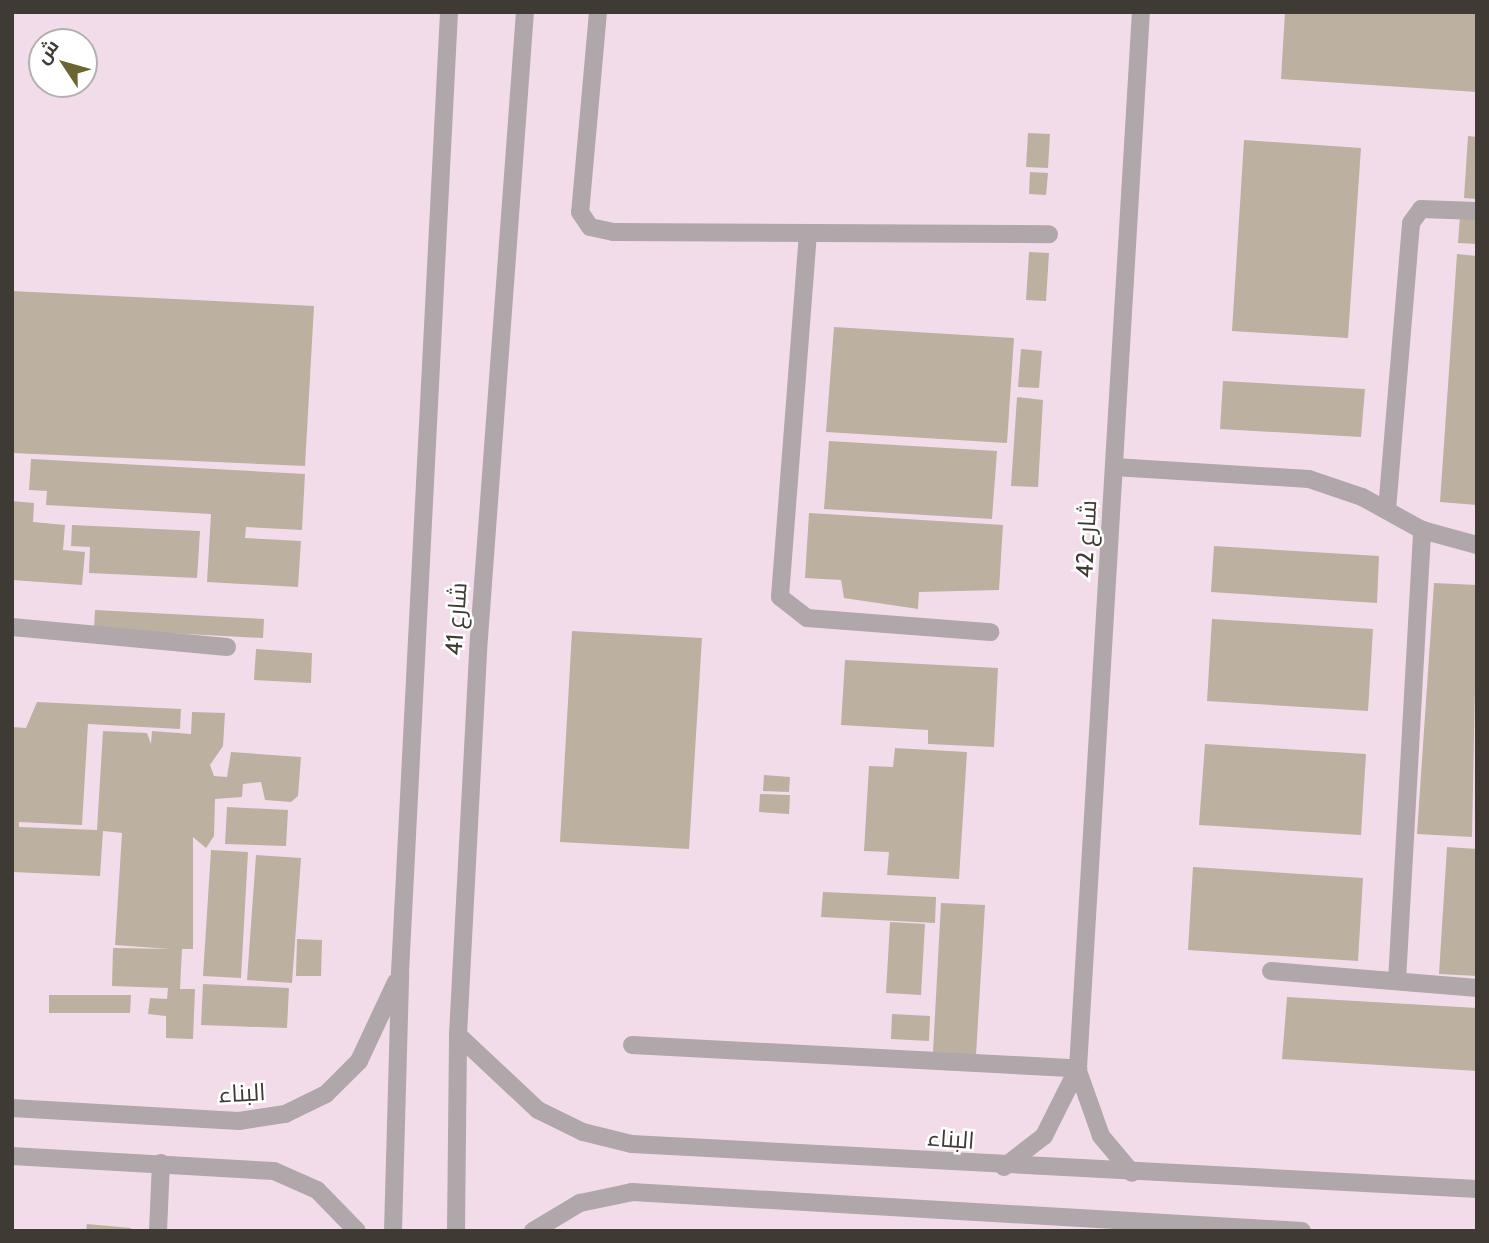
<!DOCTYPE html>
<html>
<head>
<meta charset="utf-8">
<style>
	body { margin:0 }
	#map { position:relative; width:1489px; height:1243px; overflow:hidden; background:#f8ecdc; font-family:Cabin,Cairo,sans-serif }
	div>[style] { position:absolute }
	.industrial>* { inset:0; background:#f3dce9 }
	.building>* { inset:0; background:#bcb0a1 }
	.minor>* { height:18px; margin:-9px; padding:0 9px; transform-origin:9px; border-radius:9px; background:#b0a7ab }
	span { translate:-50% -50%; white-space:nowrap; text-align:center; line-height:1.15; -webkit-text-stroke:5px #fff; paint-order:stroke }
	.street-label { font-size:24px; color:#3f3b34 }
	.frame { position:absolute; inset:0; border:14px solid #3f3b34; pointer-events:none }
	.north { position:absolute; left:28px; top:28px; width:70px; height:70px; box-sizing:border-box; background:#fff; border:2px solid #b2b1ae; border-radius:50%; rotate:306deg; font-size:19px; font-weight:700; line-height:28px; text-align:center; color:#3f3b34 }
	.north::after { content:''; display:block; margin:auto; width:24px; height:32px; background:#6c6431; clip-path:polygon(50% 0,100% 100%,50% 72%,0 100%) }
</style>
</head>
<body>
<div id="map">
	<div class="industrial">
		<div style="clip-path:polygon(evenodd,12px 12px,1477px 12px,1477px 1231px,12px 1231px,12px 12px,42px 42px,84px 42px,84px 84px,42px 84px,42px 42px)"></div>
	</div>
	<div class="building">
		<div style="clip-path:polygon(1285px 12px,1477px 12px,1477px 92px,1281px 79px)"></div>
		<div style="clip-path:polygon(1028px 133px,1050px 134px,1048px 168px,1026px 167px)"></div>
		<div style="clip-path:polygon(1468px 136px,1477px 137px,1477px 199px,1464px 198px)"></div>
		<div style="clip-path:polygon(1244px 140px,1361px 148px,1348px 338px,1232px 331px)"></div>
		<div style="clip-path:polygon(1030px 172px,1048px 173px,1046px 195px,1029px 194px)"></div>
		<div style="clip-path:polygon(1460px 216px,1477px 217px,1477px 244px,1458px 243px)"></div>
		<div style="clip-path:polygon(1029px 252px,1049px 253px,1046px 301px,1026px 300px)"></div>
		<div style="clip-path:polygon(1457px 254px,1477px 256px,1477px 505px,1440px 502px)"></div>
		<div style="clip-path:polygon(12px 291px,314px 306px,305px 466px,12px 453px)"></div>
		<div style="clip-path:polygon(834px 327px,1014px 338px,1007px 443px,826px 432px)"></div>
		<div style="clip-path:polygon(1021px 349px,1042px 351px,1039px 388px,1018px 387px)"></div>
		<div style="clip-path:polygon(1223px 381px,1365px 389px,1361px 437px,1220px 429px)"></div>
		<div style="clip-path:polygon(1017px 397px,1043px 400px,1038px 487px,1011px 486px)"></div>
		<div style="clip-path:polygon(829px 441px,997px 451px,992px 519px,824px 509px)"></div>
		<div style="clip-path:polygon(31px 459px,305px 474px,302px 530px,246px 527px,245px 538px,301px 541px,298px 587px,207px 582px,211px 514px,46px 505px,47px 491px,29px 490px)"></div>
		<div style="clip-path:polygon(12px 501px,34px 503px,33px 522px,65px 525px,63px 550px,85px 552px,82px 585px,12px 580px)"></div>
		<div style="clip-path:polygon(809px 513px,1003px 525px,999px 590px,919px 592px,918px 609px,844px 598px,841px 580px,805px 578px)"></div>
		<div style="clip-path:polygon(72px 525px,200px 531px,197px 578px,89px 573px,90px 547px,71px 546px)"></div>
		<div style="clip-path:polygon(1214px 546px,1379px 556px,1377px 603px,1211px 592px)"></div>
		<div style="clip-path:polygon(1434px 583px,1477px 585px,1472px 837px,1417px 834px)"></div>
		<div style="clip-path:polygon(95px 610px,264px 619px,263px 638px,94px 629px)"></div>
		<div style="clip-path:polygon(1212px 619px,1373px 629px,1368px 711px,1207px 701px)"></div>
		<div style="clip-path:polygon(572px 631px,702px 638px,689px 849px,560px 842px)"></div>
		<div style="clip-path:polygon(256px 649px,312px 653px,311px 683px,254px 680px)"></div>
		<div style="clip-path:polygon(845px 660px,998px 668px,994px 747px,928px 744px,928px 730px,841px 725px)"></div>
		<div style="clip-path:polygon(37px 702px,181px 709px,180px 729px,88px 724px,82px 825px,19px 822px,19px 827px,97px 830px,103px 731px,147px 733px,151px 744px,152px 731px,191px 734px,192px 712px,225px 713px,223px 746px,210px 765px,214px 776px,227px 777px,231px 752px,301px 757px,298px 796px,291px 802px,265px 800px,261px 782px,243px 784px,242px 797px,215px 799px,214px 836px,206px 848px,193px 837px,193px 949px,182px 949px,180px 989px,195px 989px,193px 1039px,166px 1038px,166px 1016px,148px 1014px,150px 998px,167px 999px,168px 988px,112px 986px,113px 948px,170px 949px,115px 945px,122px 833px,103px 831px,100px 876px,12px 872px,12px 727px,26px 728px)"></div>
		<div style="clip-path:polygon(1205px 744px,1366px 754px,1361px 835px,1199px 825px)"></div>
		<div style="clip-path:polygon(895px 748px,967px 752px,959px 879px,887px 875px,889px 852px,864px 851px,869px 766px,893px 767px)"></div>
		<div style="clip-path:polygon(764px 775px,790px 777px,789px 792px,763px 791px)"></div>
		<div style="clip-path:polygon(760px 794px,790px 795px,789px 814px,759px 812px)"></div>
		<div style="clip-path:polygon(227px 807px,288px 810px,286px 846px,225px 844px)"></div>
		<div style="clip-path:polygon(1447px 847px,1477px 849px,1477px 976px,1439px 974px)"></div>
		<div style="clip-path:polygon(211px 850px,248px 852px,241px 978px,203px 976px)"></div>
		<div style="clip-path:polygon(256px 855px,301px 858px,292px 983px,247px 980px)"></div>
		<div style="clip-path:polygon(1193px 867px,1363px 878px,1358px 961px,1188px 950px)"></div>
		<div style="clip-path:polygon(823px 892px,936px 897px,935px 923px,821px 917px)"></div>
		<div style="clip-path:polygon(941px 903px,985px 905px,976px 1055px,933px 1052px)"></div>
		<div style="clip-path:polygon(890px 922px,925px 924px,921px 995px,886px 993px)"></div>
		<div style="clip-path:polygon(297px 939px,322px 940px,321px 976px,296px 976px)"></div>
		<div style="clip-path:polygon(203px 984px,289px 988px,287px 1028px,201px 1025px)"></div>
		<div style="clip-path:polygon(49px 995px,131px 995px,130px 1013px,49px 1013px)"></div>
		<div style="clip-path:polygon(1287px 997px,1477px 1008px,1477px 1071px,1282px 1059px)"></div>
		<div style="clip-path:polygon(892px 1014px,930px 1016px,929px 1041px,891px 1039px)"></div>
		<div style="clip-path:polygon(87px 1224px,131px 1228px,131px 1231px,86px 1231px)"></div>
	</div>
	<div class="minor">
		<div style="left:598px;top:12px;width:201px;rotate:95.1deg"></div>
		<div style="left:580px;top:212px;width:18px;rotate:56deg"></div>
		<div style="left:590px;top:227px;width:24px;rotate:12deg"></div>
		<div style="left:613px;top:232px;width:436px;rotate:0.3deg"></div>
		<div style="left:808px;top:233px;width:365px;rotate:94.4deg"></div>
		<div style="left:780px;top:597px;width:34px;rotate:38deg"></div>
		<div style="left:807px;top:618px;width:184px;rotate:4.4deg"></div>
		<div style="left:1114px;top:467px;width:195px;rotate:3.5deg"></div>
		<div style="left:1309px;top:479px;width:56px;rotate:18.8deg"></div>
		<div style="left:1362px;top:497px;width:68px;rotate:28.8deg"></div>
		<div style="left:1422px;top:530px;width:57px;rotate:15.3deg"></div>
		<div style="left:1387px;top:510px;width:288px;rotate:-85.2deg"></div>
		<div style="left:1411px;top:223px;width:17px;rotate:-54deg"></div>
		<div style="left:1421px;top:209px;width:56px;rotate:2deg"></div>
		<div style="left:12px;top:627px;width:216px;rotate:5.3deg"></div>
		<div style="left:1271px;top:971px;width:207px;rotate:4.7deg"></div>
		<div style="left:1397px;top:981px;width:452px;rotate:-86.8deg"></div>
		<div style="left:458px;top:1035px;width:110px;rotate:43.2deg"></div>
		<div style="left:538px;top:1110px;width:50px;rotate:26.1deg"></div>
		<div style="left:583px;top:1132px;width:50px;rotate:13.8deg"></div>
		<div style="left:632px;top:1144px;width:846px;rotate:3.05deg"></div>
		<div style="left:632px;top:1045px;width:447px;rotate:3deg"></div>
		<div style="left:1078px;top:1071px;width:69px;rotate:70.5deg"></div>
		<div style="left:1101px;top:1136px;width:48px;rotate:50deg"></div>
		<div style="left:12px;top:1108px;width:227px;rotate:3.3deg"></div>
		<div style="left:239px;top:1121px;width:47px;rotate:-8.7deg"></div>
		<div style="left:285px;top:1114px;width:46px;rotate:-26deg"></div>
		<div style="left:326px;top:1094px;width:47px;rotate:-45deg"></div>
		<div style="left:359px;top:1061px;width:87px;rotate:-64.9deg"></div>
		<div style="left:12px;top:1156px;width:262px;rotate:3.3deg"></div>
		<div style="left:274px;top:1171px;width:47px;rotate:23.8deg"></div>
		<div style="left:317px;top:1190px;width:57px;rotate:45.7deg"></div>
		<div style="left:1004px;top:1167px;width:51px;rotate:-37.8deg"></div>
		<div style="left:1044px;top:1136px;width:76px;rotate:-63.4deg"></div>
		<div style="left:1078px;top:1068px;width:1058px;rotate:-86.59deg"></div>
		<div style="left:158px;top:1231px;width:68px;rotate:-87.5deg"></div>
		<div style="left:393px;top:1231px;width:258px;rotate:-88.4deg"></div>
		<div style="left:400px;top:973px;width:962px;rotate:-87.08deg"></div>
		<div style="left:456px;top:1231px;width:196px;rotate:-89.4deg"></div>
		<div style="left:458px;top:1035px;width:398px;rotate:-87deg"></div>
		<div style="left:479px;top:638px;width:628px;rotate:-85.8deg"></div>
		<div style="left:533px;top:1231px;width:55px;rotate:-30.8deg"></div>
		<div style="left:580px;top:1203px;width:53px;rotate:-11.9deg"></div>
		<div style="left:632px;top:1192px;width:671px;rotate:3.33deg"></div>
	</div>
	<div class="street-label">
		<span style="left:1086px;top:539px;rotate:-87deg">شارع 42</span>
		<span style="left:456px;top:619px;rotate:-86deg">شارع 41</span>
		<span style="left:242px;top:1093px;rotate:-3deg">البناء</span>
		<span style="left:951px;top:1139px;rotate:4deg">البناء</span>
	</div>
	<div class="frame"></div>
	<div class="north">ش</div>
</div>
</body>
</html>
